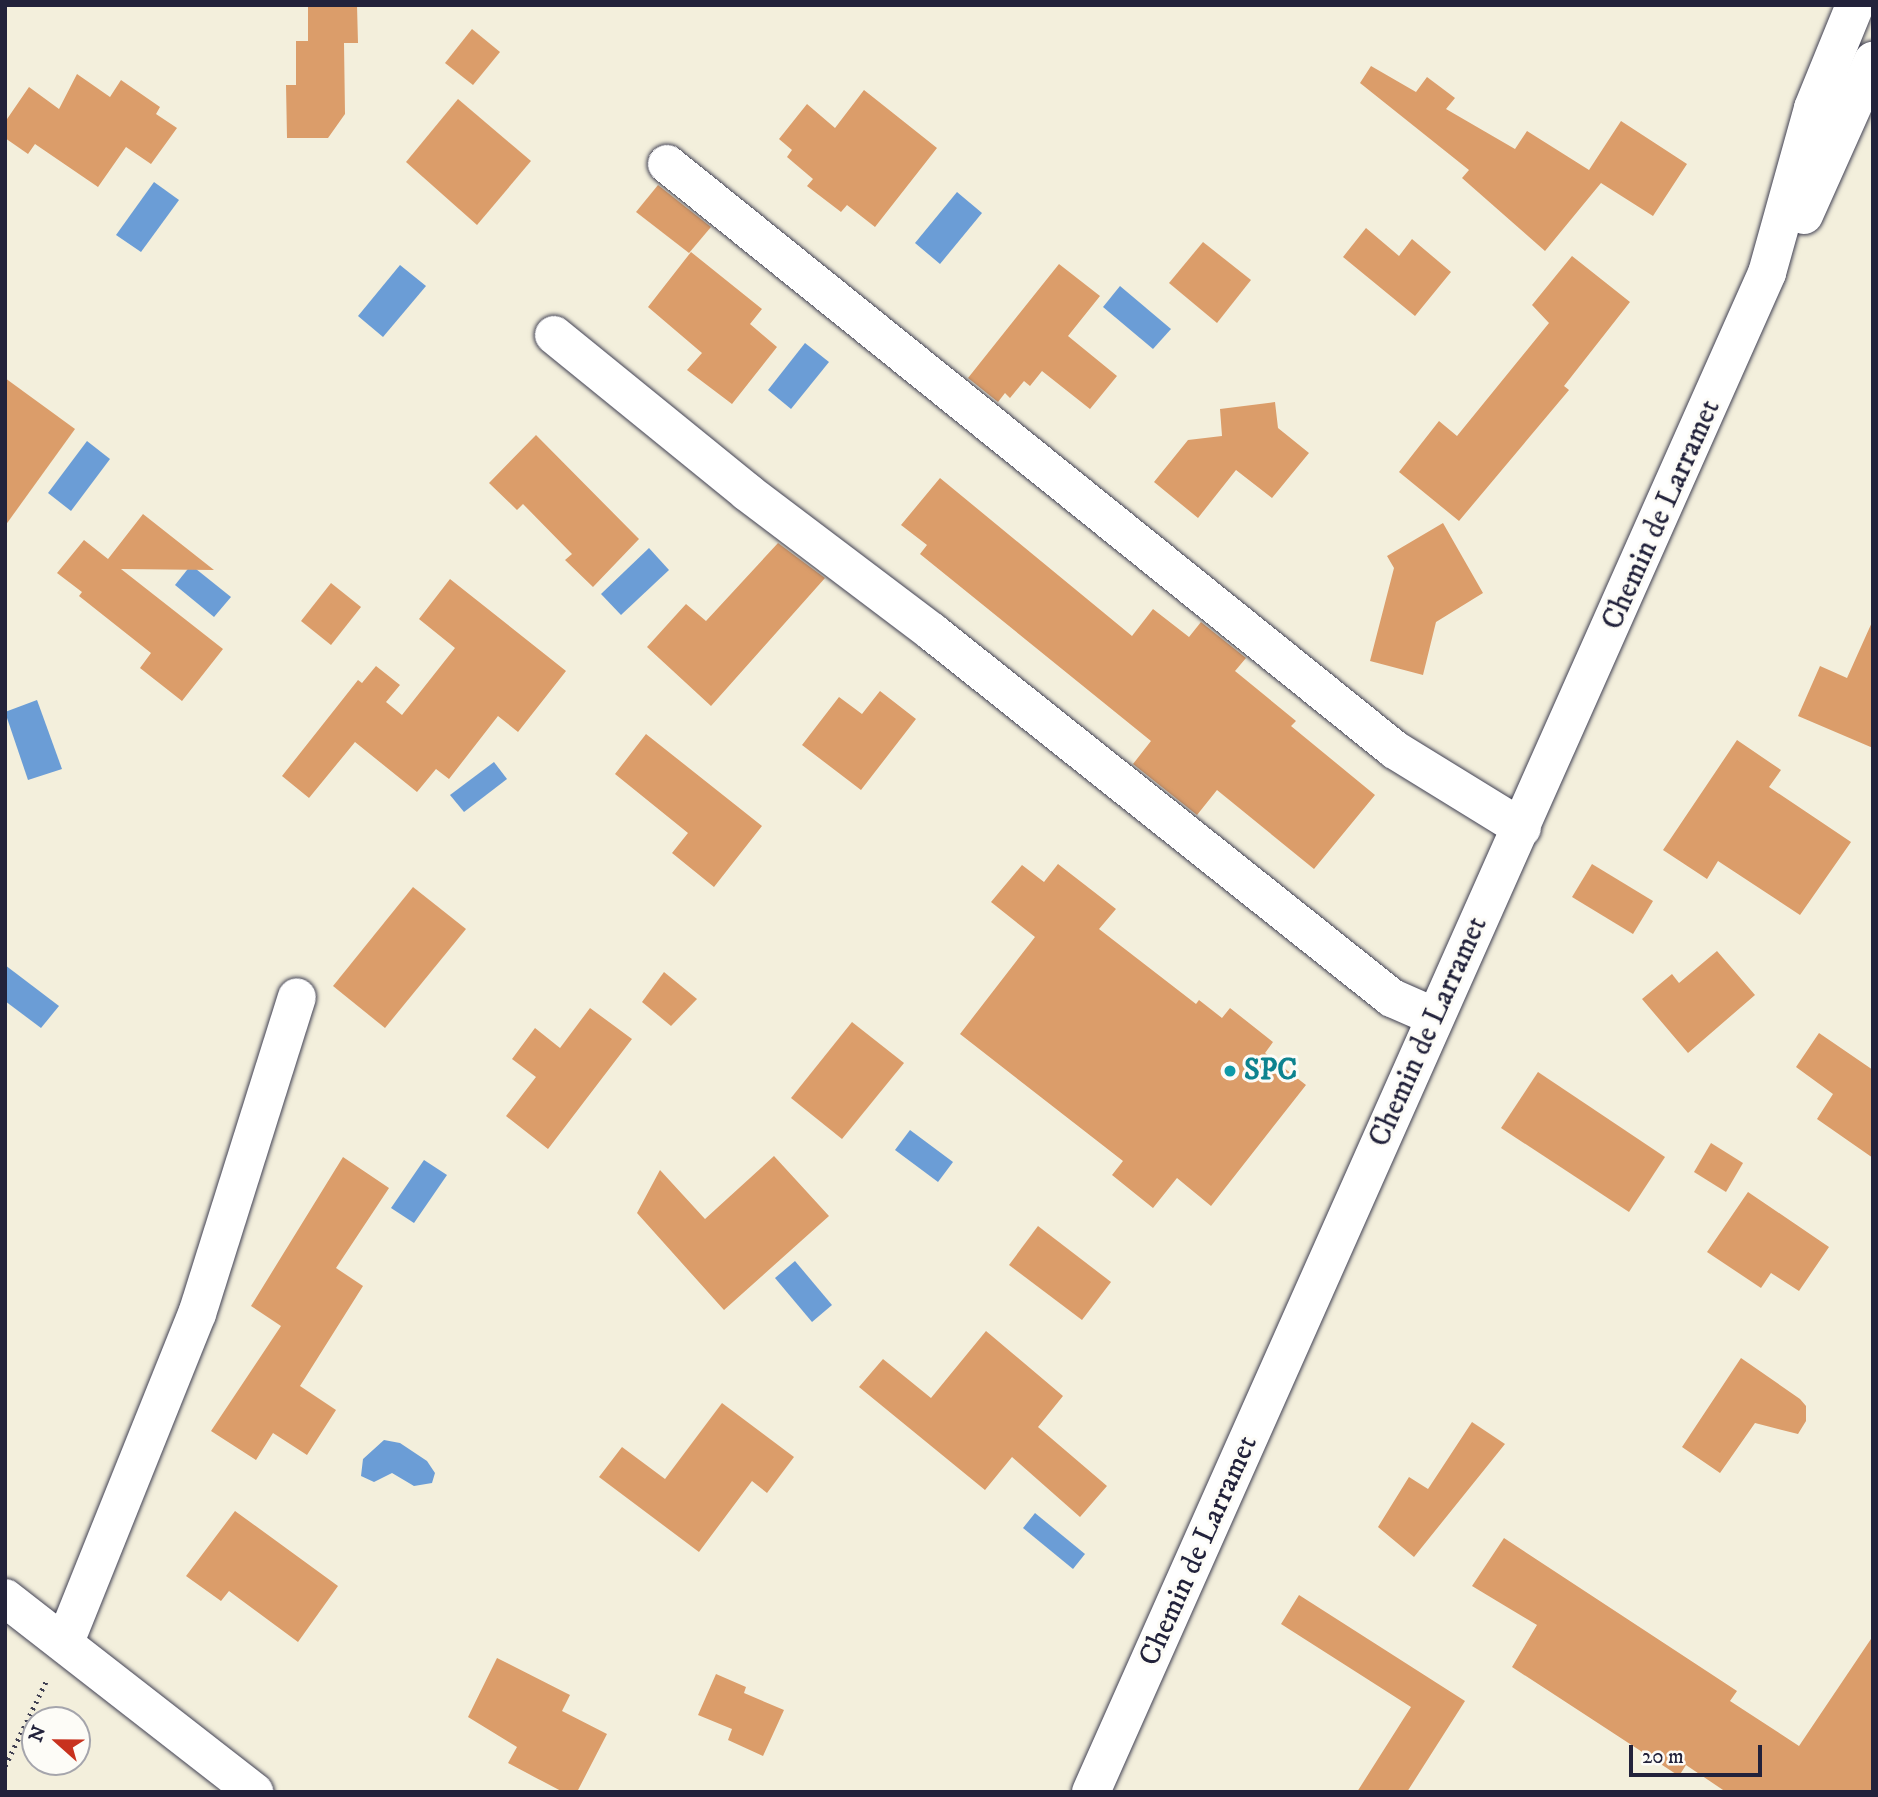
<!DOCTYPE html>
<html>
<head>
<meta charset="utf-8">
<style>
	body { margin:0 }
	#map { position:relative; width:1878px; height:1797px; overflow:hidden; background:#f3efdc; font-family:"IM FELL DW Pica",serif }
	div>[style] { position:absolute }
	.water>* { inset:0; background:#6b9dd6 }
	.building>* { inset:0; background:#db9d6a }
	.path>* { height:4.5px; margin-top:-2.25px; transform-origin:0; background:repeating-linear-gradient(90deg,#414153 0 2px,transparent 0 7px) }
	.roads { filter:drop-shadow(0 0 2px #414153) drop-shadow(0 0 2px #414153) }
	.minor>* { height:38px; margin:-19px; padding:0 19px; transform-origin:19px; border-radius:19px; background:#fff }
	.major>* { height:38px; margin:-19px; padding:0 19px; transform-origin:19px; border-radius:19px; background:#fff }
	.dots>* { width:19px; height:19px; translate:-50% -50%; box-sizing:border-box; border:4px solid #fdfcf7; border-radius:50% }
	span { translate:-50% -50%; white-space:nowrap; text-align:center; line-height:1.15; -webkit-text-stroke:6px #fdfcf7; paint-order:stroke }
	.street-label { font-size:30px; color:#22223b }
	.culture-label { font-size:30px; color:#0d838f; font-weight:700 }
	.left { translate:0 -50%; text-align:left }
	.frame { position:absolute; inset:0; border:7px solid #22223b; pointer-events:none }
	.north { position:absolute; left:21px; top:1706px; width:70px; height:70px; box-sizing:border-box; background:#fdfcf7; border:2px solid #a5a5ac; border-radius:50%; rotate:291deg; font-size:19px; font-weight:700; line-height:28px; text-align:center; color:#22223b }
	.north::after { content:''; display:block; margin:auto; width:24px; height:32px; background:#c8321e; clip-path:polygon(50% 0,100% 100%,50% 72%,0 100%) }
	.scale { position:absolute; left:1629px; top:1745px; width:133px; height:32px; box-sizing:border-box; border:4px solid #22223b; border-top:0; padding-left:9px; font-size:21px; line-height:24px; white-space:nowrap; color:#22223b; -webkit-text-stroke:5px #fdfcf7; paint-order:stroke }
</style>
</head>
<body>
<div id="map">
	<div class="water">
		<div style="clip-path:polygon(154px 182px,179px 200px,141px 252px,116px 235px)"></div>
		<div style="clip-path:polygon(957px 192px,982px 213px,940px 264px,915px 243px)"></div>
		<div style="clip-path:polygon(400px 265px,426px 286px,383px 337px,358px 316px)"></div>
		<div style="clip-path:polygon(1120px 286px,1171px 329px,1153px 349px,1103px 307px)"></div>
		<div style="clip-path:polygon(805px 343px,829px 362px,791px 409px,768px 390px)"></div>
		<div style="clip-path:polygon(87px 441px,110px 459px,71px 511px,48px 493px)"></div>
		<div style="clip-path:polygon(649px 548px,669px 570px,621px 615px,601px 594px)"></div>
		<div style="clip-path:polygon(191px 565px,231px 597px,214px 617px,175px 585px)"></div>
		<div style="clip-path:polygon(37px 700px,62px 769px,28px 780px,5px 712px)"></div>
		<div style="clip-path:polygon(494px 762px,507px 779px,464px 812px,450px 795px)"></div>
		<div style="clip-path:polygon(5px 965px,59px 1006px,41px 1028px,5px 1001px)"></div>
		<div style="clip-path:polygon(910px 1130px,953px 1162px,938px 1182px,895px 1150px)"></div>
		<div style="clip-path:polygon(424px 1160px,447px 1175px,414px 1223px,391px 1208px)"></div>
		<div style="clip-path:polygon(795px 1261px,832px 1305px,812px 1322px,775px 1278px)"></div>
		<div style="clip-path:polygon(384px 1440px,400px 1443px,427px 1461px,435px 1473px,432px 1483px,414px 1486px,392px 1473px,374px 1482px,361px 1476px,363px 1459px)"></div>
		<div style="clip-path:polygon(1035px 1513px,1085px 1554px,1073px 1569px,1023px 1528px)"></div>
	</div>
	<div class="building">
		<div style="clip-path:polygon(308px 5px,357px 5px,358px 43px,344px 43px,345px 114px,328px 138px,287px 138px,286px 85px,296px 85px,296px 41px,308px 41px)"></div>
		<div style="clip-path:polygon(472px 29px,500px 52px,473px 85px,445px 63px)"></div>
		<div style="clip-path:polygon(1371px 66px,1416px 92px,1427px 77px,1455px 98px,1446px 109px,1515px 149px,1527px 131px,1589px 170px,1621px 121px,1687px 164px,1653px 216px,1601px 183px,1545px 251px,1462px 178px,1469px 170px,1360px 83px)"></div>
		<div style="clip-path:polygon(77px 74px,110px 97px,121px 80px,160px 107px,156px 114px,177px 128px,151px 164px,126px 147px,98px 187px,35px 144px,28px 154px,5px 138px,5px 122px,29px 87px,59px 109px)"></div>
		<div style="clip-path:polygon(864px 90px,937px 148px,875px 227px,847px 205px,841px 212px,807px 186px,813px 179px,787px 157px,792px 150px,779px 139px,807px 104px,835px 128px)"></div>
		<div style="clip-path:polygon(458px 99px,531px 161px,477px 225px,406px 162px)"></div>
		<div style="clip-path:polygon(658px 185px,711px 227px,689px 253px,636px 212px)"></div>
		<div style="clip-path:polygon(1366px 228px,1399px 256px,1412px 239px,1451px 272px,1415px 316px,1343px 257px)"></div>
		<div style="clip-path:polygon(1203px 242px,1251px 280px,1217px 323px,1169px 283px)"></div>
		<div style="clip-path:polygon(691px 252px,762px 309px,750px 324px,777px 347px,732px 404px,687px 370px,702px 353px,648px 307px)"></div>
		<div style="clip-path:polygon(1572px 256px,1630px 302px,1564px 386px,1569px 390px,1459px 521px,1399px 472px,1439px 421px,1457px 436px,1549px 323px,1532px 305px)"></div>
		<div style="clip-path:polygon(1059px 264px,1100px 296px,1068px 336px,1117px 376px,1090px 409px,1042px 371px,1030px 386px,1024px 381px,1010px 398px,1005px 393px,998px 402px,968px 378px)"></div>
		<div style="clip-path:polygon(5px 378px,75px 429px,5px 526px)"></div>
		<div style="clip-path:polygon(1275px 402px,1278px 428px,1309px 453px,1272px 498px,1236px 470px,1198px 518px,1154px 482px,1188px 440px,1222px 436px,1220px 409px)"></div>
		<div style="clip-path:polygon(536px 435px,639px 539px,593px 587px,565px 560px,572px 554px,523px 504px,517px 510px,489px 483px)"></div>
		<div style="clip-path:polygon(940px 478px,1132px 636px,1153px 609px,1189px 637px,1201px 622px,1246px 658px,1235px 671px,1296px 721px,1291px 726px,1375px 795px,1314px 869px,1217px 790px,1197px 815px,1133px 764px,1151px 741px,920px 554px,927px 545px,901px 525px)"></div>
		<div style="clip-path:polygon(143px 514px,214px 570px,121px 569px,223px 649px,182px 701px,140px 668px,151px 653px,79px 596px,82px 592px,57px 573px,84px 540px,108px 559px)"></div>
		<div style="clip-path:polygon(1443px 523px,1483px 593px,1436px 622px,1423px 675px,1370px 661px,1394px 568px,1387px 556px)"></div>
		<div style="clip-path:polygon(778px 543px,825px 578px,711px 706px,647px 647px,686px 604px,706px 621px)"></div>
		<div style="clip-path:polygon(450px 579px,566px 671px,518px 732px,498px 716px,449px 779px,436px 769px,417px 792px,355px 742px,309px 798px,282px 776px,358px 680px,362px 683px,376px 666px,400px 685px,386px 702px,402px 715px,455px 648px,419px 619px)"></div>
		<div style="clip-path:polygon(331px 583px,361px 607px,331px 645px,301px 621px)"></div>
		<div style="clip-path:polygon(1873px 620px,1873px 748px,1798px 716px,1820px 666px,1847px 678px)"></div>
		<div style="clip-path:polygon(880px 691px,916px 719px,861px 790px,802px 745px,839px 697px,862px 714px)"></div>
		<div style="clip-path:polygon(646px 734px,762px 826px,714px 887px,672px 853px,688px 833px,615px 774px)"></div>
		<div style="clip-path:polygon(1737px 740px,1781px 770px,1769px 787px,1851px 842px,1800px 915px,1718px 861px,1707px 879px,1663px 850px)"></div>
		<div style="clip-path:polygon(1058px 864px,1116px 909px,1099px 929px,1196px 1004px,1199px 1000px,1222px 1018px,1230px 1008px,1273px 1042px,1265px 1053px,1306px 1085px,1211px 1206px,1177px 1178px,1153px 1208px,1112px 1175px,1123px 1161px,960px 1034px,1035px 937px,991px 902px,1022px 865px,1044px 882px)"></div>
		<div style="clip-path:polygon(1592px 864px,1653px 901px,1633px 934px,1572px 897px)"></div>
		<div style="clip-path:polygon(413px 887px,466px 929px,385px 1028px,333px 986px)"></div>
		<div style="clip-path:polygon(1717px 951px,1755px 995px,1688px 1053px,1642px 999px,1672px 974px,1679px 983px)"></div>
		<div style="clip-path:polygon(664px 972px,697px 999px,671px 1026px,642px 1002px)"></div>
		<div style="clip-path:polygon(590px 1008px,632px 1039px,548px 1149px,506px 1116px,536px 1077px,512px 1059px,535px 1028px,560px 1048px)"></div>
		<div style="clip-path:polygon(852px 1022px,904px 1063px,842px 1139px,791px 1098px)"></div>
		<div style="clip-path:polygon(1819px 1033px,1873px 1070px,1873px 1158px,1817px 1119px,1833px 1094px,1796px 1067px)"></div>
		<div style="clip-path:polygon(1538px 1072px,1665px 1157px,1629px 1212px,1501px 1128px)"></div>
		<div style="clip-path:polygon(1711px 1143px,1743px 1163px,1726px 1192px,1694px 1172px)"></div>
		<div style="clip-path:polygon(774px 1156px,829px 1216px,724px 1310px,637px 1213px,660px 1170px,705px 1219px)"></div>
		<div style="clip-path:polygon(343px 1157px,389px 1188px,336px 1268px,363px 1286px,300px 1386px,336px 1410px,307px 1455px,273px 1433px,256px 1460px,211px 1431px,281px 1326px,251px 1306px)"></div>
		<div style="clip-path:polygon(1748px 1192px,1829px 1247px,1799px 1291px,1771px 1273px,1761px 1288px,1707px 1252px)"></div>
		<div style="clip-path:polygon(1038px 1226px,1111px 1282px,1082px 1320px,1009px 1265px)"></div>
		<div style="clip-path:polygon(986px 1331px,1063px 1396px,1038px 1427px,1107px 1486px,1080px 1517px,1012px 1457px,985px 1490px,859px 1387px,883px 1359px,931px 1398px)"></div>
		<div style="clip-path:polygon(1741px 1358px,1800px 1399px,1806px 1406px,1806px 1421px,1798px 1434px,1755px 1423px,1720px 1473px,1682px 1447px)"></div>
		<div style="clip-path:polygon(722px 1403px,794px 1457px,767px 1493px,752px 1481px,699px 1552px,599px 1477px,622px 1447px,665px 1479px)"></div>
		<div style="clip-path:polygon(1472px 1422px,1505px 1444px,1414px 1557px,1378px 1527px,1409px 1477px,1428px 1489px)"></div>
		<div style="clip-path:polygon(235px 1511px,338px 1586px,298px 1642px,229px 1591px,221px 1601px,186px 1576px)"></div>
		<div style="clip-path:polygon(1504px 1538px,1737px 1691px,1730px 1701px,1799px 1746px,1873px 1636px,1873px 1792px,1726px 1792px,1686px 1765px,1679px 1776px,1512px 1667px,1537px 1625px,1472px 1586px)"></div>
		<div style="clip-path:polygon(1299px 1595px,1465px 1701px,1407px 1792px,1357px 1792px,1411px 1707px,1281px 1624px)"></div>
		<div style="clip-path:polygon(497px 1658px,570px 1695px,562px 1711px,607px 1734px,577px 1792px,563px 1792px,508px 1763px,517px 1747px,468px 1717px)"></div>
		<div style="clip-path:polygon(716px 1674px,746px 1687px,744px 1693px,784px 1710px,763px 1756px,728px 1740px,732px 1729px,698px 1715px)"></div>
	</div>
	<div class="path">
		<div style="left:5px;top:1766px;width:94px;rotate:-64.2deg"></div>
	</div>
	<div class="roads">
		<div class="minor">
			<div style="left:667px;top:164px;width:935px;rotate:38.83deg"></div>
			<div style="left:1395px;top:750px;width:149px;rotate:31.6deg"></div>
			<div style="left:554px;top:335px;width:249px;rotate:39.1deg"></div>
			<div style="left:747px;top:492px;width:232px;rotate:37.1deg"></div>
			<div style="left:932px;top:632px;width:588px;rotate:38.51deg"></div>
			<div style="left:1392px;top:998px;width:47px;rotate:23.8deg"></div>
			<div style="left:5px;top:1598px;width:316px;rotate:37.9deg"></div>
			<div style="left:65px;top:1642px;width:354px;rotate:-68.1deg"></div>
			<div style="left:197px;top:1314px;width:332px;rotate:-72.5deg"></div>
		</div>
		<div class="major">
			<div style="left:1804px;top:215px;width:169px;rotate:-65.9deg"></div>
			<div style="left:1091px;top:1792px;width:1663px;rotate:-66.01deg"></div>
			<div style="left:1767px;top:273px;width:171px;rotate:-74.4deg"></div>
			<div style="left:1813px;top:108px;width:111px;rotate:-67.8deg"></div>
		</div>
	</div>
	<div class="dots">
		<div style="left:1230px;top:1071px;background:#0f9aa8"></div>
	</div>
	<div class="street-label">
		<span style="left:1662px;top:515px;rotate:-66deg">Chemin de Larramet</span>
		<span style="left:1429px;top:1032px;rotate:-66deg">Chemin de Larramet</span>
		<span style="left:1199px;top:1551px;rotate:-66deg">Chemin de Larramet</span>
	</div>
	<div class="culture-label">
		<span class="left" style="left:1244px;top:1071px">SPC</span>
	</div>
	<div class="frame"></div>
	<div class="north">N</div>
	<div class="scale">20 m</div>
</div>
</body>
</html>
